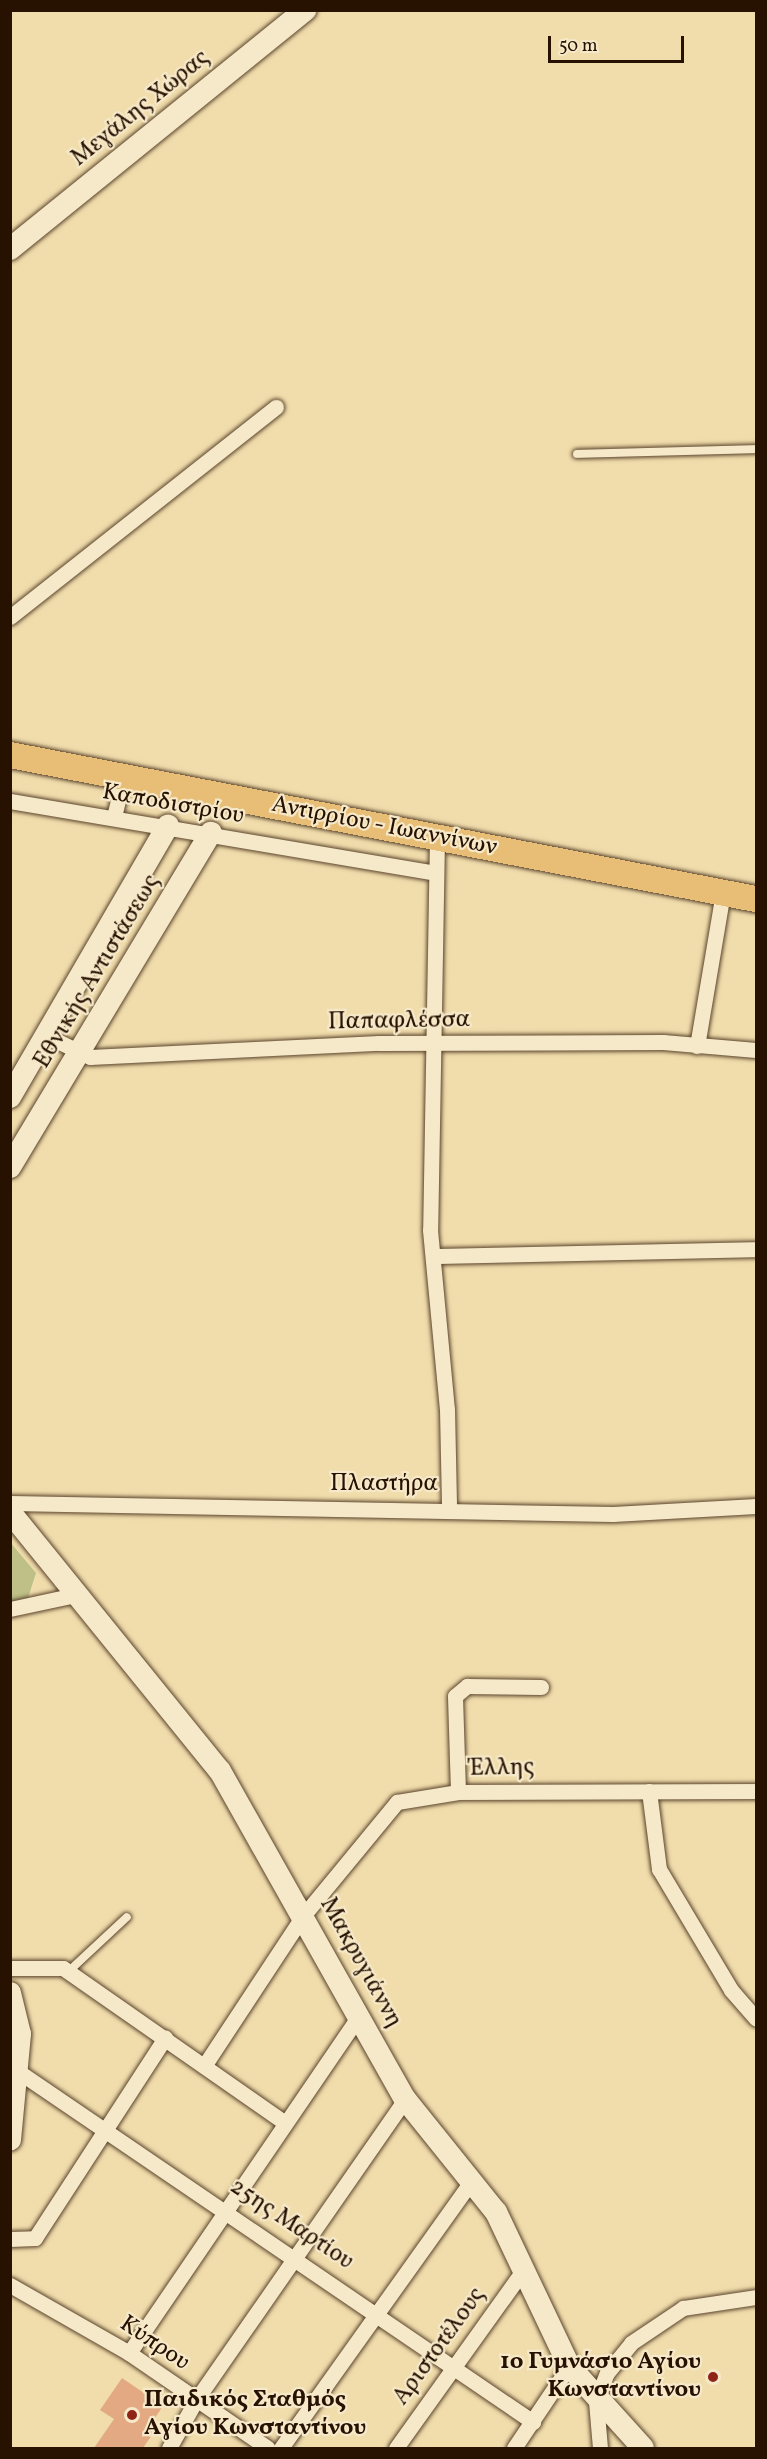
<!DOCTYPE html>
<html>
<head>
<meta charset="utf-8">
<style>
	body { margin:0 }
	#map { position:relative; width:767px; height:2459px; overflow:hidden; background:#f1ddac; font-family:Vollkorn,serif }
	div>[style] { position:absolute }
	.green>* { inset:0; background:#bec087 }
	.building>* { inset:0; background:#e2a982 }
	.roads { filter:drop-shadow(0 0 2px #5a442c) drop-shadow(0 0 2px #5a442c) }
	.lane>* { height:8px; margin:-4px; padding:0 4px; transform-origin:4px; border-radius:4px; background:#f6e9c9 }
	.street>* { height:15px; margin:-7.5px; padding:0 7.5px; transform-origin:7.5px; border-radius:7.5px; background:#f6e9c9 }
	.secondary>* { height:22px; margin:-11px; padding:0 11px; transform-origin:11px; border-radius:11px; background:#f6e9c9 }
	.primary>* { height:26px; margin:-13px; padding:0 13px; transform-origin:13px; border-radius:13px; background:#e8be76 }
	.dots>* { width:16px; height:16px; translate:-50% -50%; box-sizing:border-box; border:3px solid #f6e9c9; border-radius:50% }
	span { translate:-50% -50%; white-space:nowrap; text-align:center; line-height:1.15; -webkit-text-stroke:4.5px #f6e9c9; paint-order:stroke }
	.street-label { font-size:24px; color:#271101 }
	.poi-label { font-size:24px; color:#271101; font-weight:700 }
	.right { translate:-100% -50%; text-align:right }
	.left { translate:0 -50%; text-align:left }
	.frame { position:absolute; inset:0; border:12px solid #271101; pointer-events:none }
	.scale { position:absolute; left:548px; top:36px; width:136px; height:27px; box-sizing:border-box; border:3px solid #271101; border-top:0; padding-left:8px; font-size:18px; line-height:21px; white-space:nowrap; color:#271101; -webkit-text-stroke:4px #f6e9c9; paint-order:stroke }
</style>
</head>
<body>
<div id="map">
	<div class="green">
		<div style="clip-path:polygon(10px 1542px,36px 1573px,28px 1598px,10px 1602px)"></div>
	</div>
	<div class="building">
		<div style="clip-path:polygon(122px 2378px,163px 2406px,150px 2425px,156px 2429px,143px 2448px,94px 2448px,114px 2419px,100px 2410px)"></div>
	</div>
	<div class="roads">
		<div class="lane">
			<div style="left:577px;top:454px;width:179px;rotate:-1.6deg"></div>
			<div style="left:69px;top:1971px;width:79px;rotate:-43deg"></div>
		</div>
		<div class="street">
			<div style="left:10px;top:617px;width:339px;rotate:-38.3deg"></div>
			<div style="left:10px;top:801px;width:430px;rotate:9.6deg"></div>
			<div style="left:114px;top:817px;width:43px;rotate:-76.6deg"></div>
			<div style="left:437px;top:838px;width:392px;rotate:91deg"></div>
			<div style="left:430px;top:1230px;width:180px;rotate:84.6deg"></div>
			<div style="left:447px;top:1409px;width:98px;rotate:88.8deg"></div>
			<div style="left:47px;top:1036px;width:48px;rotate:26deg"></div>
			<div style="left:90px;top:1057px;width:289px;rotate:-2.8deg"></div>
			<div style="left:379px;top:1043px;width:284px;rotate:-0.2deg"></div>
			<div style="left:663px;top:1042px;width:93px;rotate:4.9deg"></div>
			<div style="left:697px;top:1046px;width:155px;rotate:-80.4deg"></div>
			<div style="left:433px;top:1256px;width:323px;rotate:-1.2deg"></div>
			<div style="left:10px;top:1503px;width:603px;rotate:1.05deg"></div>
			<div style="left:613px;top:1514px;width:143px;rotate:-3.2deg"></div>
			<div style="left:10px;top:1609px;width:66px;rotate:-12.2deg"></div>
			<div style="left:649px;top:1791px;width:79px;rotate:82.7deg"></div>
			<div style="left:659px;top:1869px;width:141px;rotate:59.2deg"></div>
			<div style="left:731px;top:1990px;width:38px;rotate:49deg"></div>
			<div style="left:458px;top:1792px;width:96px;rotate:-91.8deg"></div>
			<div style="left:455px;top:1696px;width:16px;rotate:-40deg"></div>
			<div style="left:467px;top:1686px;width:74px;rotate:0.8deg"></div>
			<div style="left:10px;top:1968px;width:53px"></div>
			<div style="left:63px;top:1968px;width:269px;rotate:34.9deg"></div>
			<div style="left:204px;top:2066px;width:180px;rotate:-56.6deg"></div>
			<div style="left:303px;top:1916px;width:148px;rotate:-50.5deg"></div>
			<div style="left:397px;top:1802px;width:62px;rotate:-9.3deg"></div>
			<div style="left:458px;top:1792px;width:298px;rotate:-0.2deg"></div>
			<div style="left:19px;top:2072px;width:622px;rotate:34.25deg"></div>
			<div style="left:10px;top:2239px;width:25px;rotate:-2deg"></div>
			<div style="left:35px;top:2238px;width:239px;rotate:-57deg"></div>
			<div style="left:10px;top:2285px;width:137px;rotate:29.7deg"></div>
			<div style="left:129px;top:2353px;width:168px;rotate:34.4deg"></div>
			<div style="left:129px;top:2353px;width:407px;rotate:-55.7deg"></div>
			<div style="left:169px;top:2448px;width:55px;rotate:-60.6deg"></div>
			<div style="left:196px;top:2400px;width:366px;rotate:-55.2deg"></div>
			<div style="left:281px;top:2448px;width:330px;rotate:-54.5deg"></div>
			<div style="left:396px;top:2448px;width:216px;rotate:-54.4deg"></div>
			<div style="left:514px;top:2448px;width:99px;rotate:-56.1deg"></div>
			<div style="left:600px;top:2448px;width:47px;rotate:-94.9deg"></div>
			<div style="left:596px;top:2401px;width:30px;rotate:-69deg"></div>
			<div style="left:607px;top:2373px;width:38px;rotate:-51deg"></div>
			<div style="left:631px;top:2343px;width:63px;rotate:-33.9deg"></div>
			<div style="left:683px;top:2308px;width:74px;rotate:-8.6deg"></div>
		</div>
		<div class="secondary">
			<div style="left:10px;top:249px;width:380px;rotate:-39deg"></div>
			<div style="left:10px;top:1097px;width:314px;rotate:-59.8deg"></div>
			<div style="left:10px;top:1167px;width:390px;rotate:-59deg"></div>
			<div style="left:10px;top:1512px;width:333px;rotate:51deg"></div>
			<div style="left:220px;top:1771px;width:377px;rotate:60.6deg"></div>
			<div style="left:405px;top:2099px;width:145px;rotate:51.2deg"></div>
			<div style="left:496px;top:2212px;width:170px;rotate:64.6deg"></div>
			<div style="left:569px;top:2366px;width:110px;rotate:47.9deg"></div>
			<div style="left:10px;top:1993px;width:42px;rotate:76.3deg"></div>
			<div style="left:20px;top:2034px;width:106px;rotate:95.4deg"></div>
		</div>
		<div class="primary">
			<div style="left:10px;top:755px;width:760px;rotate:10.93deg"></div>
		</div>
	</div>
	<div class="dots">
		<div style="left:713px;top:2377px;background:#8f2418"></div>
		<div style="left:132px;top:2415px;background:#8f2418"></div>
	</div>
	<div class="street-label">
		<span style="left:141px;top:109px;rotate:-39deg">Μεγάλης Χώρας</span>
		<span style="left:173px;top:805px;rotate:10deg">Καποδιστρίου</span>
		<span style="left:384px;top:827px;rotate:11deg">Αντιρρίου - Ιωαννίνων</span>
		<span style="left:98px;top:972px;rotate:-59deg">Εθνικής Αντιστάσεως</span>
		<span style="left:399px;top:1022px;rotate:-1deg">Παπαφλέσσα</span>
		<span style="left:384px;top:1485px">Πλαστήρα</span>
		<span style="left:502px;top:1769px;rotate:-1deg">Έλλης</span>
		<span style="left:360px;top:1963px;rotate:61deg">Μακρυγιάννη</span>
		<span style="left:291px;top:2225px;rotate:34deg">25ης Μαρτίου</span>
		<span style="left:154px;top:2344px;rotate:34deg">Κύπρου</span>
		<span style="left:440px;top:2347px;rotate:-54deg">Αριστοτέλους</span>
	</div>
	<div class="poi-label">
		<span class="right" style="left:701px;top:2377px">1ο Γυμνάσιο Αγίου<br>Κωνσταντίνου</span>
		<span class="left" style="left:144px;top:2415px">Παιδικός Σταθμός<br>Αγίου Κωνσταντίνου</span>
	</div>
	<div class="frame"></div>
	<div class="scale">50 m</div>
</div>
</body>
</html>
